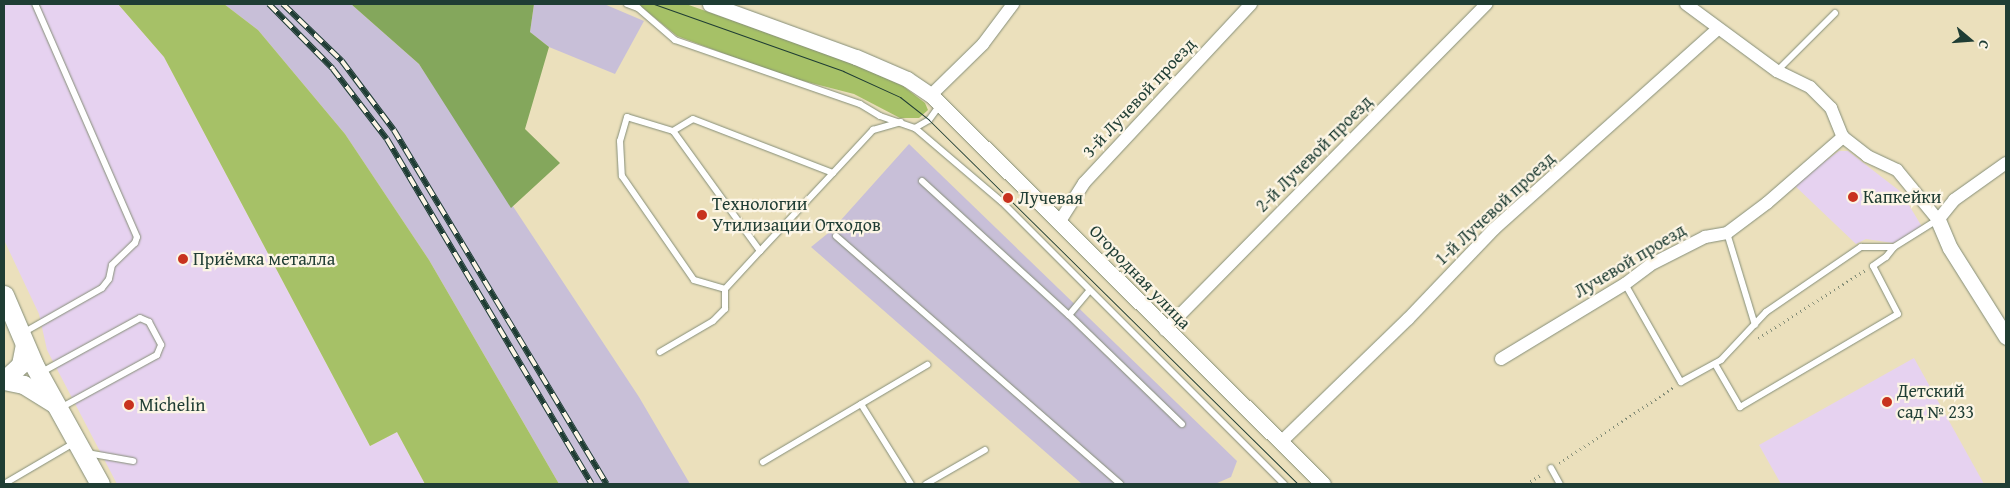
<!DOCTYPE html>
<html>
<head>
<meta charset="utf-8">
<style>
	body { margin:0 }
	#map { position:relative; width:2010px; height:488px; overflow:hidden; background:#ebe0bc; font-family:"Gentium Book Plus",serif }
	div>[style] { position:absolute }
	.built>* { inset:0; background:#e6d2f0 }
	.industrial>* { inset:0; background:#c8bfd8 }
	.green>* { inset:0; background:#a6c167 }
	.forest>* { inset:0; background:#84a75c }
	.path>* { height:2.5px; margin-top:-1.25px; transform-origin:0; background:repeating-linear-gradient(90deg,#858e78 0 1px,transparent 0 5px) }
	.roads { filter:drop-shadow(0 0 1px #858e78) drop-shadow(0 0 1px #858e78) }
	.service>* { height:6px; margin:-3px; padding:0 3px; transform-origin:3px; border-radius:3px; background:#fff }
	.minor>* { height:12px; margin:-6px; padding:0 6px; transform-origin:6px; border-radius:6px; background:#fff }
	.tertiary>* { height:15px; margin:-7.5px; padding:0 7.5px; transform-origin:7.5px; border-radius:7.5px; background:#fff }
	.secondary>* { height:18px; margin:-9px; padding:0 9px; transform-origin:9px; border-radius:9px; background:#fff }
	.primary>* { height:19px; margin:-9.5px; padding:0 9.5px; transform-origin:9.5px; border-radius:9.5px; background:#fff }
	.tram>* { height:1px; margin:-0.5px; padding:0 0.5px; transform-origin:0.5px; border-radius:0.5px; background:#1f3d34 }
	.rail>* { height:5.5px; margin-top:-2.75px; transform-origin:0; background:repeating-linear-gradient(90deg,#fcf5e5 0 11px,#1f3d34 0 22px); box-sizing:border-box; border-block:1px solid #1f3d34 }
	.dots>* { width:14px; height:14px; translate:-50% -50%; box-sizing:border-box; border:2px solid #fcf5e5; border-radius:50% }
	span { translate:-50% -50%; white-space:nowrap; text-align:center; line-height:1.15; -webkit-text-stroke:4.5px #fcf5e5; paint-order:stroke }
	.street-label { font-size:18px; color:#1f3d34 }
	.poi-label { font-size:18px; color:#1f3d34 }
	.left { translate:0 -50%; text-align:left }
	.frame { position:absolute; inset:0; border:5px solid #1f3d34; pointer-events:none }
	.north { position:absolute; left:1945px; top:15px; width:50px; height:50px; -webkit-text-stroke:4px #fcf5e5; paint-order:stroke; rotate:108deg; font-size:14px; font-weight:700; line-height:20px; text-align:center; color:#1f3d34 }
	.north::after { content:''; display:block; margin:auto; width:18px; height:22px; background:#1f3d34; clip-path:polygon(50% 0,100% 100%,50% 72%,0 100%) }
</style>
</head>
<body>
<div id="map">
	<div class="built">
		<div style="clip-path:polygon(4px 4px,118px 4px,164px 57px,370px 446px,397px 432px,425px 484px,117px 484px,47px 350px,39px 314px,4px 240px)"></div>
		<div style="clip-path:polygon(1839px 151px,1848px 151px,1901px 192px,1924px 230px,1893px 243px,1866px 239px,1856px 244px,1793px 184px)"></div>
		<div style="clip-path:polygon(1914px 358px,1984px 484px,1781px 484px,1759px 445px)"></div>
	</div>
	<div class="industrial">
		<div style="clip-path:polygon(224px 4px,351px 4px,419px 64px,639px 397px,690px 484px,559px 484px,429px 260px,345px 134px,258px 30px)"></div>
		<div style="clip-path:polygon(534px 4px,604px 4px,644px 21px,615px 74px,549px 47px,530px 32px)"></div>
		<div style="clip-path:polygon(909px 144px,1237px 461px,1231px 477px,1215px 484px,1082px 484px,811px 247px,832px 230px)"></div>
	</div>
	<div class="green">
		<div style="clip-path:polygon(118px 4px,224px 4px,258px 30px,345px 134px,429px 260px,559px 484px,425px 484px,397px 432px,370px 446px,164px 57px)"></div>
		<div style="clip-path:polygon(638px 4px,686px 4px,854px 64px,903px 86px,925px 103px,928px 110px,919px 118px,900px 118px,854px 94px,784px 76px,677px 36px)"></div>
	</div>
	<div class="forest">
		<div style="clip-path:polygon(351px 4px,534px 4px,530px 32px,549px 47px,525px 129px,560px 163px,511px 208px,419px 64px)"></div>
	</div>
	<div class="path">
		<div style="left:1758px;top:338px;width:127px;rotate:-32.4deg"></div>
		<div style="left:1559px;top:463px;width:138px;rotate:-33.5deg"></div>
		<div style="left:1526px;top:484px;width:19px;rotate:-32deg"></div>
	</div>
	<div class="roads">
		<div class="service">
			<div style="left:627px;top:4px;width:12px;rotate:20deg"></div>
			<div style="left:638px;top:8px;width:49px;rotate:40.9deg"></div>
			<div style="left:675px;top:40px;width:196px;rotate:19.1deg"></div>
			<div style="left:860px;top:104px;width:23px;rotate:31deg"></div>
			<div style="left:880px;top:116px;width:37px;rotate:19deg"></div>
			<div style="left:915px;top:128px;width:114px;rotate:40.4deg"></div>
			<div style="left:1002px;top:202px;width:399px;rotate:45deg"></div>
			<div style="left:1777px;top:71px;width:82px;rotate:-45deg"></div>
			<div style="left:915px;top:128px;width:16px;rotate:-30deg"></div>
			<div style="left:929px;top:120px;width:19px;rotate:-54deg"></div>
			<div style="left:673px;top:131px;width:48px;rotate:-163.1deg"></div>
			<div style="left:627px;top:117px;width:25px;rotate:106deg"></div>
			<div style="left:620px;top:141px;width:35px;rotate:87deg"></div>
			<div style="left:622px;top:176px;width:126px;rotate:55.3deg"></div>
			<div style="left:694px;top:280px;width:32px;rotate:16deg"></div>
			<div style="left:725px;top:289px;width:52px;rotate:-47.4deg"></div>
			<div style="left:833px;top:173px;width:107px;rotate:133.1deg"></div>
			<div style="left:760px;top:251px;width:148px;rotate:-125.9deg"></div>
			<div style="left:673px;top:131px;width:23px;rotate:-31deg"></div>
			<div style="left:693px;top:119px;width:150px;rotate:21.1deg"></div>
			<div style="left:833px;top:173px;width:59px;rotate:-47.1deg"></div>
			<div style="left:873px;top:130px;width:29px;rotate:-16deg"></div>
			<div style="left:922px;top:181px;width:199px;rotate:42.4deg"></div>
			<div style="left:1069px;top:315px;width:30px;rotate:-50deg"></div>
			<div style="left:1727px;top:233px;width:96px;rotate:73.1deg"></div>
			<div style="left:836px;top:236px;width:377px;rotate:41.1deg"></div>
			<div style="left:1625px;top:284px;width:113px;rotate:60.3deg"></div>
			<div style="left:1681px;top:382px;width:46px;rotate:-28.8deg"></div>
			<div style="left:1721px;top:360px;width:66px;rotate:-46.8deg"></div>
			<div style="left:1766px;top:312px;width:115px;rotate:-34.4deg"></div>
			<div style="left:1861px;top:247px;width:33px"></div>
			<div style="left:1894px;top:247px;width:51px;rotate:-32.1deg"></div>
			<div style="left:1069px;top:315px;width:157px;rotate:44deg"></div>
			<div style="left:21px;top:334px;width:93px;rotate:-29.6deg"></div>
			<div style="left:102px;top:288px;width:11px;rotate:-52deg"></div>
			<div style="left:109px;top:279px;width:14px;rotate:-78deg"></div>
			<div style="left:112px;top:265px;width:32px;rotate:-44deg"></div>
			<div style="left:135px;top:243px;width:6px;rotate:-72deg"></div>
			<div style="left:137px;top:237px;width:254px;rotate:-113.6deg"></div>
			<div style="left:660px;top:352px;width:61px;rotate:-30.3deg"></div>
			<div style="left:713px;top:321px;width:17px;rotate:-45deg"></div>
			<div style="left:725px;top:309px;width:20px;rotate:-90deg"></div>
			<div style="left:1715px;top:364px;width:50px;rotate:59.8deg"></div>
			<div style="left:1740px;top:407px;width:183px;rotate:-30.5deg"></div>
			<div style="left:1898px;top:314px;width:54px;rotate:-117.5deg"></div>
			<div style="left:1873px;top:266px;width:16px;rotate:-35deg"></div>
			<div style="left:1886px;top:257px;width:13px;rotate:-51deg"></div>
			<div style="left:40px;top:373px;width:114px;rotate:-28.8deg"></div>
			<div style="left:140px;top:318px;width:10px;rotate:24deg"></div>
			<div style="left:149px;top:322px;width:26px;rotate:62deg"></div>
			<div style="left:161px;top:345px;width:11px;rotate:112deg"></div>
			<div style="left:157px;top:355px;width:111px;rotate:151.3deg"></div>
			<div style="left:861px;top:404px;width:94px;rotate:58deg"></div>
			<div style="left:87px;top:453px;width:47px;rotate:9.9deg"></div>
			<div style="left:763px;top:462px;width:191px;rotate:-30.6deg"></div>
			<div style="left:1551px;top:468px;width:18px;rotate:61deg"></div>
			<div style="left:4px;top:484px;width:81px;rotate:-30.4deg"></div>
			<div style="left:926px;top:484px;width:68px;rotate:-30deg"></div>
		</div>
		<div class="minor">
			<div style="left:1686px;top:4px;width:113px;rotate:36.4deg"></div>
			<div style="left:1777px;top:71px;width:37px;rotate:26deg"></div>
			<div style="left:1810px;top:87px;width:30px;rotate:45deg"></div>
			<div style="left:1831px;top:108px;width:31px;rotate:68deg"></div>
			<div style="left:1843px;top:137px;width:31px;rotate:38deg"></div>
			<div style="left:1867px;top:156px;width:33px;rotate:25deg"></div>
			<div style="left:1897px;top:170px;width:65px;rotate:50.6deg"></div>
			<div style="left:1938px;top:220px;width:26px;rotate:-51deg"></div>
			<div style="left:1954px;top:200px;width:64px;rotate:-35.4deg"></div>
			<div style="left:931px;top:95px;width:73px;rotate:-44.4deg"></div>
			<div style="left:983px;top:44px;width:50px;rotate:-53.1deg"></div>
			<div style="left:1060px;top:221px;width:45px;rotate:-57.7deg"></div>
			<div style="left:1084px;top:183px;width:245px;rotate:-47deg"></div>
			<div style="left:1165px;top:330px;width:458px;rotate:-45.4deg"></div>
			<div style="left:1501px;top:359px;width:145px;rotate:-31.2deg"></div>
			<div style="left:1625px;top:284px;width:31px;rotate:-37deg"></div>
			<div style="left:1650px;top:265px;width:62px;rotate:-27deg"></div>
			<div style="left:1705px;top:237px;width:22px;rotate:-10deg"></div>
			<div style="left:1727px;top:233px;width:50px;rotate:-36.9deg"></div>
			<div style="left:1767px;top:203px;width:101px;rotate:-41deg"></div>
			<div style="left:1281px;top:442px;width:177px;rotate:-44.1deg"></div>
			<div style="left:1408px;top:319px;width:124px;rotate:-46.3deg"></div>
			<div style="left:1494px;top:229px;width:300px;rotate:-41.8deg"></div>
		</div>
		<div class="tertiary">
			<div style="left:710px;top:4px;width:155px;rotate:20deg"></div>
			<div style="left:856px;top:57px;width:56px;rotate:23.3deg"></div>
			<div style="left:907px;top:79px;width:29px;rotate:34deg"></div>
			<div style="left:931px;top:95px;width:552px;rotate:44.78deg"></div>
			<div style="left:1938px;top:220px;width:30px;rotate:67deg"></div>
			<div style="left:1950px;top:248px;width:105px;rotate:57.8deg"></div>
		</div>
		<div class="secondary">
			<div style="left:4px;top:381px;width:20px;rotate:11deg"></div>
			<div style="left:24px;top:385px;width:38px;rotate:32deg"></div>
			<div style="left:4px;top:381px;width:23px;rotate:-43deg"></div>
			<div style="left:21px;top:365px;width:20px;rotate:-79deg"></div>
		</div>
		<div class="primary">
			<div style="left:4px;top:295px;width:76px;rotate:66.8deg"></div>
			<div style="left:34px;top:365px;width:136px;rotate:61deg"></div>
		</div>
	</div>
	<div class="tram">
		<div style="left:654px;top:4px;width:201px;rotate:19.5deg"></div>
		<div style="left:843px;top:71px;width:63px;rotate:24.5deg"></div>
		<div style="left:900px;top:97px;width:37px;rotate:38deg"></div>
		<div style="left:929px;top:120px;width:518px;rotate:44.61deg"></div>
	</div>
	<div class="rail">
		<div style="left:269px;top:4px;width:91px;rotate:45.4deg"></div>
		<div style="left:333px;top:69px;width:88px;rotate:52.4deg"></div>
		<div style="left:387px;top:139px;width:401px;rotate:59.3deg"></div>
		<div style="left:283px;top:4px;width:82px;rotate:44deg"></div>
		<div style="left:342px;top:61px;width:86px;rotate:53deg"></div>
		<div style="left:394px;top:130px;width:413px;rotate:59deg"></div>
	</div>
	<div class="dots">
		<div style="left:1853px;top:197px;background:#c8321e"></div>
		<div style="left:1008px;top:198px;background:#c8321e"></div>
		<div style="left:702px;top:215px;background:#c8321e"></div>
		<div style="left:183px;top:259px;background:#c8321e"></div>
		<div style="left:1887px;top:402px;background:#c8321e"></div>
		<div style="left:129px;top:405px;background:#c8321e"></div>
	</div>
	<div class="street-label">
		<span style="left:1139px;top:98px;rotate:-47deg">3-й Лучевой проезд</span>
		<span style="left:1314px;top:154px;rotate:-45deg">2-й Лучевой проезд</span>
		<span style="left:1495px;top:209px;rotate:-43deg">1-й Лучевой проезд</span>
		<span style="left:1630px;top:261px;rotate:-31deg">Лучевой проезд</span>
		<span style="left:1140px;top:277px;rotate:46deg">Огородная улица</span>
	</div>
	<div class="poi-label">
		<span class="left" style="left:1863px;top:197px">Капкейки</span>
		<span class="left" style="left:1018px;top:198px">Лучевая</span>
		<span class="left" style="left:712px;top:215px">Технологии<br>Утилизации Отходов</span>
		<span class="left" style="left:193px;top:259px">Приёмка металла</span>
		<span class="left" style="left:1897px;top:402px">Детский<br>сад № 233</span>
		<span class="left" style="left:139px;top:405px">Michelin</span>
	</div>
	<div class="frame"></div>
	<div class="north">С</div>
</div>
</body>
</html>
